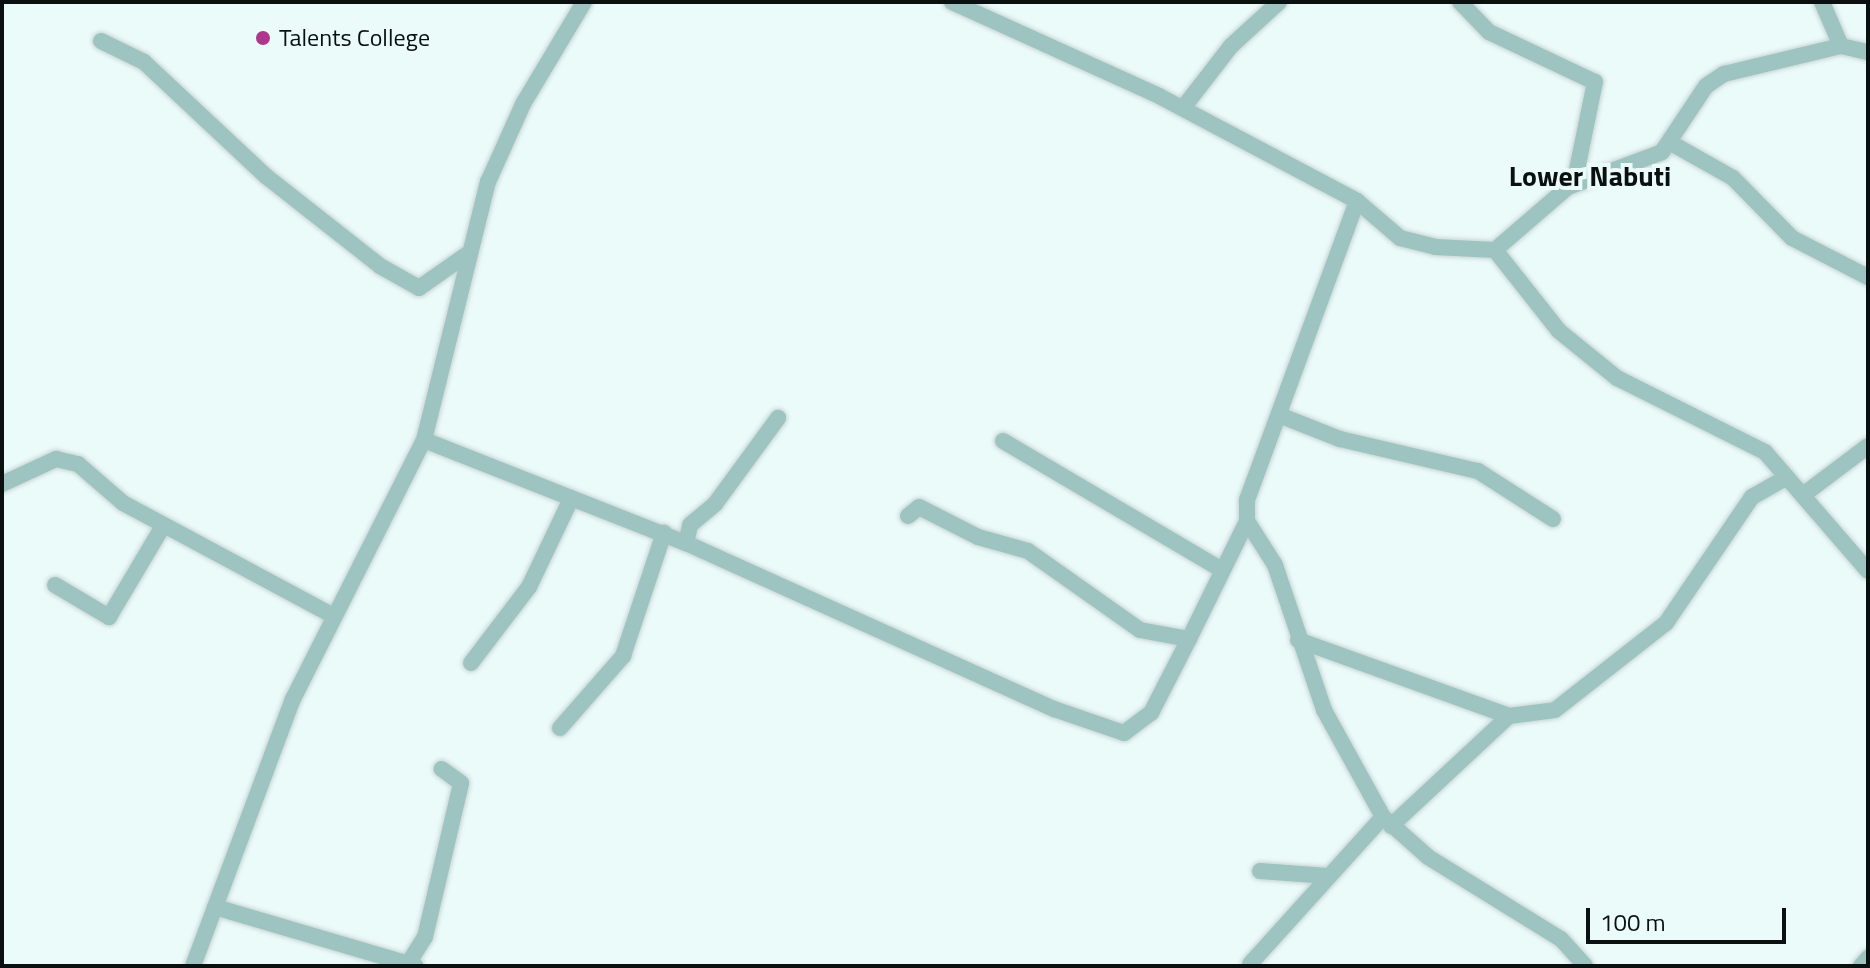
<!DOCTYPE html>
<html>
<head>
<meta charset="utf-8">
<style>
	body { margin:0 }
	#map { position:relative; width:1870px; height:968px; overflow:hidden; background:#ebfbfa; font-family:"Titillium Web",sans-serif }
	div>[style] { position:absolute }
	.roads { filter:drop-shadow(0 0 2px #c7d5d5) drop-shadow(0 0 2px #c7d5d5) }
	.minor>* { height:16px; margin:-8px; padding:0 8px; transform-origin:8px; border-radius:8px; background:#9ec4c1 }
	.dots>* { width:22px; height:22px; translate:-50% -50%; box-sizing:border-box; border:4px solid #ebfbfa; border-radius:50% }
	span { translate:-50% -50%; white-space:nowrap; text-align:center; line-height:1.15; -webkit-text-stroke:8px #ebfbfa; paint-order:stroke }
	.poi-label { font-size:24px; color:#0a1010 }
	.left { translate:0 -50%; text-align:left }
	.quarter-label { font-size:28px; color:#0a1010; font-weight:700 }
	.frame { position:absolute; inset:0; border:4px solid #0a1010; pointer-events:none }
	.scale { position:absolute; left:1586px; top:908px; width:200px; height:36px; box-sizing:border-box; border:4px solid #0a1010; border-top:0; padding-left:10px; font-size:24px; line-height:28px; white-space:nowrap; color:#0a1010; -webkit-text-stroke:6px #ebfbfa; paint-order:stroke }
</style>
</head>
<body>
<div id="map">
	<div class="roads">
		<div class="minor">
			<div style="left:952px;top:2px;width:227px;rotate:24.4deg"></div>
			<div style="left:1159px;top:96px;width:224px;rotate:27.9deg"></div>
			<div style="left:1357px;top:201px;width:57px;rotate:40.7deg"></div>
			<div style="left:1400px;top:238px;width:36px;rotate:14deg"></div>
			<div style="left:1435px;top:247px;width:60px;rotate:2.9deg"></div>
			<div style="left:1495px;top:250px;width:96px;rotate:-40.8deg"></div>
			<div style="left:1568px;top:187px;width:100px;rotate:-20.4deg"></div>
			<div style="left:1662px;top:152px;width:79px;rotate:-56.3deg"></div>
			<div style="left:1706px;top:86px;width:22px;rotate:-34deg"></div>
			<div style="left:1724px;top:74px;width:120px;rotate:-13.5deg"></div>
			<div style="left:1841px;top:46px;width:28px;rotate:13deg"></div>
			<div style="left:1460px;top:2px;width:42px;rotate:46deg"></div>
			<div style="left:1489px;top:32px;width:117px;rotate:25.3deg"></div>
			<div style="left:1595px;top:82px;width:104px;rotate:101.6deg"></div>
			<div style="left:1822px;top:2px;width:48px;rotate:66.6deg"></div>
			<div style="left:101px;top:41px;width:48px;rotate:26deg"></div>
			<div style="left:144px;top:62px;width:168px;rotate:43.1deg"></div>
			<div style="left:267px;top:177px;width:144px;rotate:38.2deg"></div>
			<div style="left:380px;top:266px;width:45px;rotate:29.4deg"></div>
			<div style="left:419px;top:288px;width:57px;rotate:-35.1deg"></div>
			<div style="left:1183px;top:108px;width:78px;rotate:-52.3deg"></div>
			<div style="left:1231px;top:46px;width:65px;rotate:-42.5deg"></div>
			<div style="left:1671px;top:143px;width:71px;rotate:29.4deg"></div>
			<div style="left:1733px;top:178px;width:84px;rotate:45.5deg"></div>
			<div style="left:1792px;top:238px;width:85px;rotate:27.2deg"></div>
			<div style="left:1357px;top:201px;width:319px;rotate:110.2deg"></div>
			<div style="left:1247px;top:500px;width:21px;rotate:90deg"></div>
			<div style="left:1247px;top:521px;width:52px;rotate:57.5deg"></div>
			<div style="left:1275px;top:565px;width:153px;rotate:71.3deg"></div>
			<div style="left:1324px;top:710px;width:122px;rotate:61.1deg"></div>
			<div style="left:1383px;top:817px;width:60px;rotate:41.6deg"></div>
			<div style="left:1428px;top:857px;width:156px;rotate:31.7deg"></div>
			<div style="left:1561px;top:939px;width:36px;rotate:48deg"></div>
			<div style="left:1495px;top:250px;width:103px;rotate:51.7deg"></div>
			<div style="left:1559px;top:331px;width:75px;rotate:39deg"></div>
			<div style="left:1617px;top:378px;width:165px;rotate:26.6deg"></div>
			<div style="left:1765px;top:452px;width:157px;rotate:49.1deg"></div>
			<div style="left:1279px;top:415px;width:66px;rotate:21.5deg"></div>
			<div style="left:1340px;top:439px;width:142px;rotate:13.1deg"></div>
			<div style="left:1478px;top:471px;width:89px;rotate:32.6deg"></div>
			<div style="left:424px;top:440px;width:282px;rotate:21.5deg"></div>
			<div style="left:686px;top:543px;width:18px;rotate:-77deg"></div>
			<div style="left:690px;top:525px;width:33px;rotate:-40deg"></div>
			<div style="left:715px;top:504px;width:107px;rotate:-53.8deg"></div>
			<div style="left:1003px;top:441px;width:252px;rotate:30.5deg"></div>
			<div style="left:2px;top:484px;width:60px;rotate:-24.8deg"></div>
			<div style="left:56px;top:459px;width:23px;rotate:13deg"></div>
			<div style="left:78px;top:464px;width:60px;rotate:40.9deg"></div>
			<div style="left:123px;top:503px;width:239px;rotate:28.2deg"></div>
			<div style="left:1807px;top:492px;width:76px;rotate:-37deg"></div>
			<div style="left:908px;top:516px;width:14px;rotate:-39deg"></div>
			<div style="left:919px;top:507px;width:66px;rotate:27deg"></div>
			<div style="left:978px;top:537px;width:52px;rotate:15.6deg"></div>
			<div style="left:1028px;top:551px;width:137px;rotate:35.2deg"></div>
			<div style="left:1140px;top:630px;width:50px;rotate:10.4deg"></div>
			<div style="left:1189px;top:639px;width:131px;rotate:-63.8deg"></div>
			<div style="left:686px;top:543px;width:404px;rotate:24.3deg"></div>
			<div style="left:1054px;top:709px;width:74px;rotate:18.9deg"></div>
			<div style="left:1124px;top:733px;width:34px;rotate:-37deg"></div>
			<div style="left:1151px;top:713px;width:83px;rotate:-62.8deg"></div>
			<div style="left:55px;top:585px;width:63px;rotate:30.7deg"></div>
			<div style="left:109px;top:617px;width:106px;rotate:-59.3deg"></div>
			<div style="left:1298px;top:640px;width:224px;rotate:19.8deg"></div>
			<div style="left:1509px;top:716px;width:46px;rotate:-7.4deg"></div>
			<div style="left:1555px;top:710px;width:141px;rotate:-38.1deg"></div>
			<div style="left:1666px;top:623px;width:153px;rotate:-55.7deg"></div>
			<div style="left:1752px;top:497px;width:40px;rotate:-29.7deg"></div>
			<div style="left:471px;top:663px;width:96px;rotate:-52.7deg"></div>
			<div style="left:529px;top:587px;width:98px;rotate:-64.5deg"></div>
			<div style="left:560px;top:728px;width:96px;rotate:-48.8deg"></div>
			<div style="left:623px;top:656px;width:130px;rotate:-71.6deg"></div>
			<div style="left:1391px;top:826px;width:161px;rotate:-43deg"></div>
			<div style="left:1260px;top:871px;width:68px;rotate:4.2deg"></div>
			<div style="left:215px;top:907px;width:209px;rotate:16.4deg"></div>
			<div style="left:408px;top:964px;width:32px;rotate:-58deg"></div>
			<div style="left:425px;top:937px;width:158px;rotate:-76.8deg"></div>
			<div style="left:461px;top:783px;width:24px;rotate:-144deg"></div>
			<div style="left:1250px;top:964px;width:198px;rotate:-47.9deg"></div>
			<div style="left:193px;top:966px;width:285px;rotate:-69.5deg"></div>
			<div style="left:293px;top:699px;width:290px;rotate:-63.2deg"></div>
			<div style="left:424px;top:440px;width:266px;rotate:-76.1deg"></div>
			<div style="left:488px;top:182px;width:85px;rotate:-65.8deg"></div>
			<div style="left:523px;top:104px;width:119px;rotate:-59.1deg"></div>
			<div style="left:1861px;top:966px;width:11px;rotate:-49deg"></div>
		</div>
	</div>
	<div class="dots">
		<div style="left:263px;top:38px;background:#ae368d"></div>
	</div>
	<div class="poi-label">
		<span class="left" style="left:279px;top:38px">Talents College</span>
	</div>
	<div class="quarter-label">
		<span style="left:1590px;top:176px">Lower Nabuti</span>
	</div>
	<div class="frame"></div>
	<div class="scale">100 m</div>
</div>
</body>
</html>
